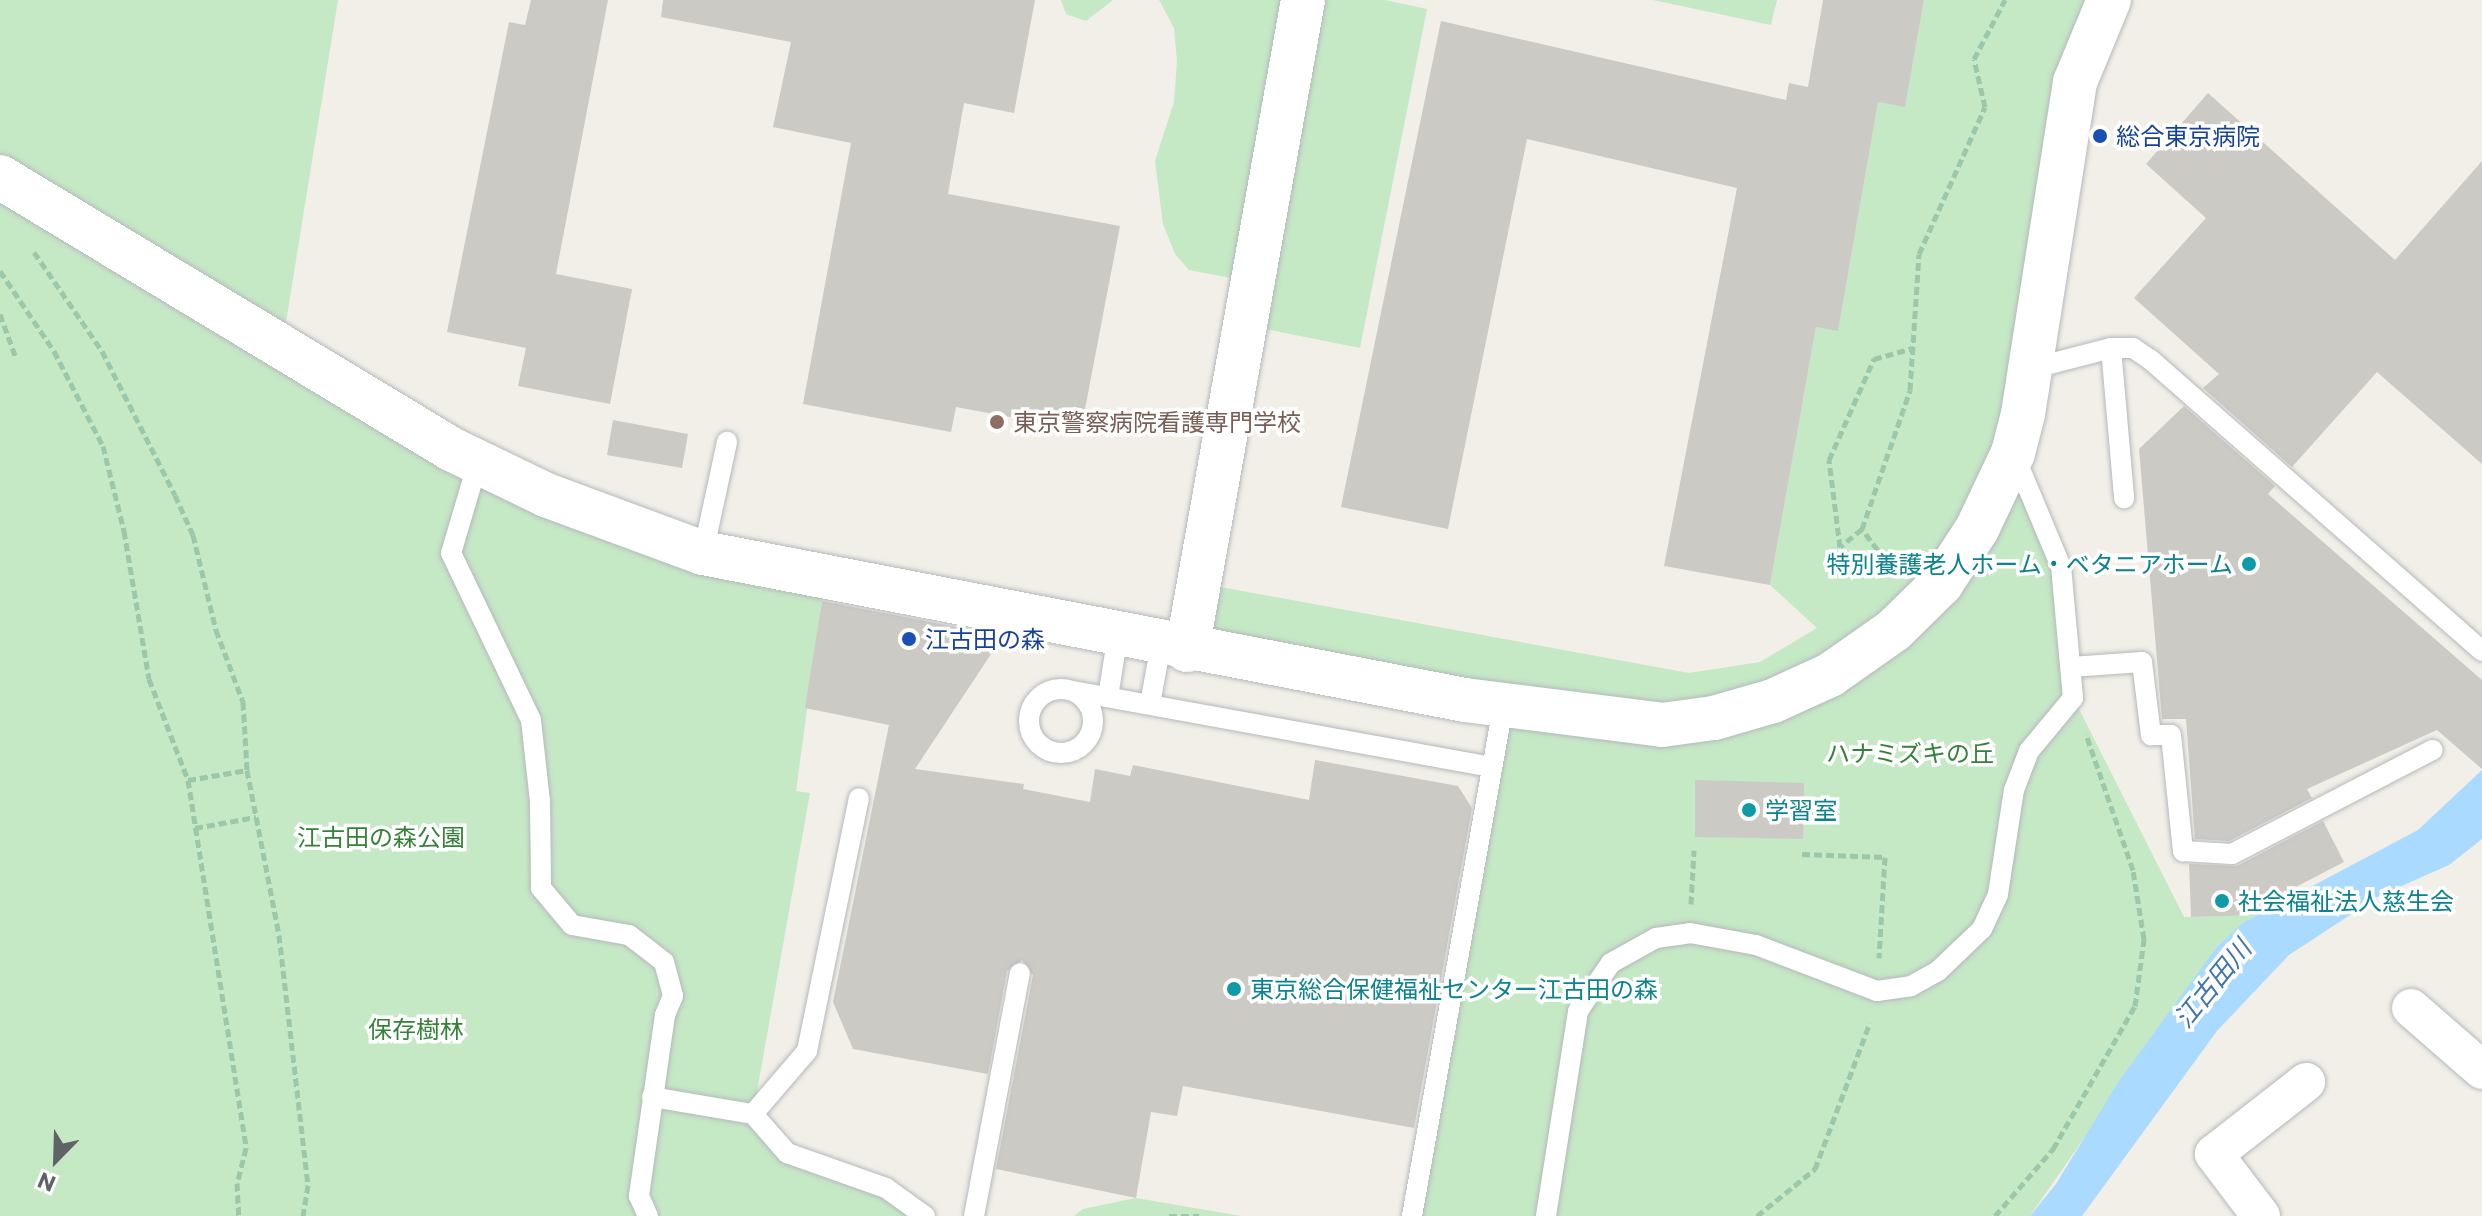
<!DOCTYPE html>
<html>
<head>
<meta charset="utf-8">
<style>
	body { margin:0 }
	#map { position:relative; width:2482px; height:1216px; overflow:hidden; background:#f1efe8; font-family:Commissioner,"Noto Sans JP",sans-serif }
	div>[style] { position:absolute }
	.green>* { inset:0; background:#c5e8c5 }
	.water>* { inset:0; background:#aadaff }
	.building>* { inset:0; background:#cccac5 }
	.path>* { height:5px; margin-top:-2.5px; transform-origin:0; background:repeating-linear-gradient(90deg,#9cc7a9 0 8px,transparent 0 12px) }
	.roads { filter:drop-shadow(0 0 2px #b5b8bc) drop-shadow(0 0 2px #b5b8bc) }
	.service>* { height:20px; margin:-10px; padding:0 10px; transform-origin:10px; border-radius:10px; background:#fff }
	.service>.ring { margin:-10px; padding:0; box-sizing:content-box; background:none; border:20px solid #fff; border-radius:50% }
	.minor>* { height:38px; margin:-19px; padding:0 19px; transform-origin:19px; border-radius:19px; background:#fff }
	.tertiary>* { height:44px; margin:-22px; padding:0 22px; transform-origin:22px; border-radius:22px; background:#fff }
	.dots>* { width:22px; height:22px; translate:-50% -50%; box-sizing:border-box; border:4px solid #fff; border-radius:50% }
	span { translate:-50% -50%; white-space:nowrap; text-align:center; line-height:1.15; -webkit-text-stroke:7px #fff; paint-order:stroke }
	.transit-label { font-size:24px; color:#164399 }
	.left { translate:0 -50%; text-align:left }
	.education-label { font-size:24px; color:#785e54 }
	.culture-label { font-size:24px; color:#0d838f }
	.right { translate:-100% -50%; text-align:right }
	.park-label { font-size:24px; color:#348238 }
	.water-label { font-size:26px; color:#4174aa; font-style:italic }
	.north { position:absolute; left:16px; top:1120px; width:80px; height:80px; -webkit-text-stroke:6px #fff; paint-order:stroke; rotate:203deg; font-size:22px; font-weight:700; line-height:32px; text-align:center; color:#5f6368 }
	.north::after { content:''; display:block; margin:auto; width:28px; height:36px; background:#5f6368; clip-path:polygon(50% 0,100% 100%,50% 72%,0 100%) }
</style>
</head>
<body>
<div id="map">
	<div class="green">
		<div style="clip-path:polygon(0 0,338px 0,282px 347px,546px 495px,825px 578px,796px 791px,810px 793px,753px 1114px,787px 1153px,925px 1216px,0 1216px)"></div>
		<div style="clip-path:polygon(1061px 0,1113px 0,1086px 21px,1066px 14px)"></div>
		<div style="clip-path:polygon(1159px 0,1385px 0,1427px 9px,1360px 348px,1245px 325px,1253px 282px,1189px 270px,1175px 254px,1163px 224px,1155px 161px,1174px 102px,1177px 61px,1174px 28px)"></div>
		<div style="clip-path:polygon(1653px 0,1777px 0,1771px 25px)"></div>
		<div style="clip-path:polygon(1924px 0,2109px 0,2013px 453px,2061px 567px,2074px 699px,2184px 917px,2261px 915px,2241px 924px,2216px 948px,2030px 1216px,1412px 1216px,1503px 707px,1187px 650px,1199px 583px,1689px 673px,1760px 662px,1817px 628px,1770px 585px,1816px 327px,1838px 330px,1878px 102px,1905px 106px)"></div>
		<div style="clip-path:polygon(1136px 1198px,1241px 1216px,1074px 1216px,1083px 1209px)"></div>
	</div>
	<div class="water">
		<div style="clip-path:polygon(2482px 770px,2482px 839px,2449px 865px,2379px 896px,2289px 955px,2217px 1031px,2082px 1216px,2030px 1216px,2056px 1184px,2119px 1081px,2216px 948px,2241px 924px,2418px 830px)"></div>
	</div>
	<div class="building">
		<div style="clip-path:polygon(531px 0,608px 0,556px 274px,632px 289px,610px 404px,518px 386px,526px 348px,447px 332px,509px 22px,525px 25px)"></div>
		<div style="clip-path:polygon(663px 0,1035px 0,1014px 113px,964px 103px,948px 194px,1120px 226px,1081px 430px,956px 407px,951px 432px,803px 404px,851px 143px,773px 127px,791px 42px,661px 17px)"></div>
		<div style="clip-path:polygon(1823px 0,1924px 0,1905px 107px,1878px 102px,1838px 331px,1816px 327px,1770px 585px,1664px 566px,1737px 188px,1527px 139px,1448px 529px,1341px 507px,1441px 21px,1786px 100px,1789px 83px,1808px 87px)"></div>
		<div style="clip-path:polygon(2208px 93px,2395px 260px,2482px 161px,2482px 464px,2377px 372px,2292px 467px,2203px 388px,2219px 374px,2134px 298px,2206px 218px,2146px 164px)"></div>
		<div style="clip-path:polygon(2184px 406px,2275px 486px,2268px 494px,2482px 680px,2482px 769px,2437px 730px,2307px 789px,2312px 798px,2229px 841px,2195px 839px,2186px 719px,2162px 719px,2139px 449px)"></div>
		<div style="clip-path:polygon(613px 420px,688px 434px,682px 468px,607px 455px)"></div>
		<div style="clip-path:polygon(822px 601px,1003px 636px,915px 769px,1024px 784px,1023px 789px,1090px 802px,1095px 769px,1130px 776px,1133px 765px,1309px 800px,1315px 760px,1458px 786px,1472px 808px,1414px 1128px,1183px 1086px,1177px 1116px,1151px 1112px,1136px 1198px,996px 1169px,1033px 975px,1022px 960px,1007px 971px,988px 1074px,853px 1049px,833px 1002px,889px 725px,805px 708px)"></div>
		<div style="clip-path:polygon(1695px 780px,1804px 783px,1803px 839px,1695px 837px)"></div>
		<div style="clip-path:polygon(2323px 821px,2344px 862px,2261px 905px,2261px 915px,2191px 917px,2189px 864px,2237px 866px)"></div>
	</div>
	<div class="path">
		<div style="left:34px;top:252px;width:120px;rotate:55.5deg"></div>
		<div style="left:102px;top:351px;width:161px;rotate:63.1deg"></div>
		<div style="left:175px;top:495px;width:44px;rotate:65.8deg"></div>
		<div style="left:193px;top:535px;width:98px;rotate:76.4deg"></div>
		<div style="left:216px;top:630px;width:77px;rotate:69.4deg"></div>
		<div style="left:243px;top:702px;width:68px;rotate:86.6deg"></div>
		<div style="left:247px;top:770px;width:168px;rotate:79deg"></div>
		<div style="left:279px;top:935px;width:252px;rotate:83.4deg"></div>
		<div style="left:308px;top:1185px;width:31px;rotate:99deg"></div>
		<div style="left:0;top:271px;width:97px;rotate:56deg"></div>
		<div style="left:54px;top:351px;width:107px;rotate:62.7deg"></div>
		<div style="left:103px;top:446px;width:88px;rotate:76.1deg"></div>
		<div style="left:124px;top:531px;width:150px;rotate:80.4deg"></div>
		<div style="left:149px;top:679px;width:108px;rotate:68.9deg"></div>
		<div style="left:188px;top:780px;width:373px;rotate:81deg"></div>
		<div style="left:246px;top:1148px;width:36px;rotate:104deg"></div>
		<div style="left:237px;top:1183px;width:33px;rotate:87deg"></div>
		<div style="left:0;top:314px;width:47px;rotate:70deg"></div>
		<div style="left:1862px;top:529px;width:28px;rotate:141deg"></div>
		<div style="left:1840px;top:547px;width:88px;rotate:-97.2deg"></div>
		<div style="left:1829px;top:460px;width:111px;rotate:-66deg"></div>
		<div style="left:1874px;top:359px;width:41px;rotate:-15.8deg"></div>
		<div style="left:1892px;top:569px;width:50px;rotate:-126.9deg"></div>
		<div style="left:1862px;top:529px;width:147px;rotate:-70.9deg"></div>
		<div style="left:1910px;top:390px;width:136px;rotate:-86.2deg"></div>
		<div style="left:1919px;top:254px;width:161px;rotate:-65.8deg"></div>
		<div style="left:1985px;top:107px;width:49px;rotate:-102.9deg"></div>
		<div style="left:1974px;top:59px;width:67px;rotate:-62.3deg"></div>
		<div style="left:188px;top:780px;width:60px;rotate:-9.6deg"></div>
		<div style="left:195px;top:828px;width:62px;rotate:-10.2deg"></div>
		<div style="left:1802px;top:854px;width:83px;rotate:2.1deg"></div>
		<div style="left:1885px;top:857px;width:101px;rotate:93.4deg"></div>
		<div style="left:1691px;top:904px;width:54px;rotate:-86.8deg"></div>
		<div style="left:1169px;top:1216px;width:30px"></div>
		<div style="left:1757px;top:1216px;width:75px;rotate:-39deg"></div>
		<div style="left:1815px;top:1169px;width:156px;rotate:-69.4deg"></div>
		<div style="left:1995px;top:1216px;width:89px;rotate:-49.1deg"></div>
		<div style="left:2053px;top:1149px;width:165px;rotate:-60.2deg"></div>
		<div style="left:2135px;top:1006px;width:68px;rotate:-82.3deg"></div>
		<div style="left:2144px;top:939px;width:70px;rotate:-99.1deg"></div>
		<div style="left:2133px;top:870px;width:144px;rotate:-109.1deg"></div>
	</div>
	<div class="roads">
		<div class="service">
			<div style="left:2111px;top:348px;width:151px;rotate:85deg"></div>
			<div style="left:2030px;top:369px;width:84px;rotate:-14.5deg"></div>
			<div style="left:2111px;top:348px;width:22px"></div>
			<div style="left:2133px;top:348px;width:22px;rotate:34deg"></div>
			<div style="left:2151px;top:360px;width:441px;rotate:41.3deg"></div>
			<div style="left:478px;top:462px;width:95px;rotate:106.5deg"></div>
			<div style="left:451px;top:553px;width:185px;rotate:64.4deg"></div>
			<div style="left:531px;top:720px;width:82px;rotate:83.7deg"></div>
			<div style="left:540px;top:802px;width:86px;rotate:89.3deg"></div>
			<div style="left:541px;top:888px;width:48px;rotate:50deg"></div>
			<div style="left:572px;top:925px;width:58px;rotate:10deg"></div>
			<div style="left:629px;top:935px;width:44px;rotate:37.6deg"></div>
			<div style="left:664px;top:962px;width:35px;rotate:75deg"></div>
			<div style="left:673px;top:996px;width:21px;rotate:113deg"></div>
			<div style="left:665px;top:1015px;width:183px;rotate:98.2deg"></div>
			<div style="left:639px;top:1196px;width:22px;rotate:66deg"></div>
			<div style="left:703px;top:553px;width:114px;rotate:-77.8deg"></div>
			<div style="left:2071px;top:667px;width:71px;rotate:-4deg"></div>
			<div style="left:2142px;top:662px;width:74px;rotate:83deg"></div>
			<div style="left:2151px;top:735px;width:20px"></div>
			<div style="left:2171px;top:735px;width:117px;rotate:84.1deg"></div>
			<div style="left:2183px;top:851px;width:49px;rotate:3.5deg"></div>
			<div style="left:2232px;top:854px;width:226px;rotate:-27.4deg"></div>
			<div class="ring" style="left:1029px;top:689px;width:44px;height:44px"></div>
			<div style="left:1073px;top:691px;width:426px;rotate:10.3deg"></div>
			<div style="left:1108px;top:697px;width:64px;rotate:-81deg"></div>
			<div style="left:1150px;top:704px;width:61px;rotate:-79.6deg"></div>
			<div style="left:652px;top:1097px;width:102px;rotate:9.6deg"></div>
			<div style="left:753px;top:1114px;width:52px;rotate:48.9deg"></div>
			<div style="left:787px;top:1153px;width:105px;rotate:19.5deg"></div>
			<div style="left:886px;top:1188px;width:48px;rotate:35.7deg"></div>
			<div style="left:753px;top:1114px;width:83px;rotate:-49.4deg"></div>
			<div style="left:807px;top:1051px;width:258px;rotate:-78.4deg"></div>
			<div style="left:974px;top:1216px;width:247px;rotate:-79.3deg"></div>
			<div style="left:1412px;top:1216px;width:517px;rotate:-79.86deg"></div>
			<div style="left:1546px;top:1216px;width:207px;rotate:-81.1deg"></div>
			<div style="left:1578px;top:1011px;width:58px;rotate:-55.5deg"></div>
			<div style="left:1611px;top:963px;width:51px;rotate:-29.1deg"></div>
			<div style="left:1656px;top:938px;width:34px;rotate:-8deg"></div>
			<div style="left:1690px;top:933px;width:67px;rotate:10.3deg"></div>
			<div style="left:1756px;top:945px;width:129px;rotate:20.8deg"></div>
			<div style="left:1877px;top:991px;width:34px;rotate:-8deg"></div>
			<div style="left:1911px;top:986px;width:31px;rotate:-29deg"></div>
			<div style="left:1938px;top:971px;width:61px;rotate:-43.7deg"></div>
			<div style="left:1982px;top:929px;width:38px;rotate:-65deg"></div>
			<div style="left:1998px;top:894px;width:105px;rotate:-81.3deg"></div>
			<div style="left:2014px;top:790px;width:42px;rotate:-69deg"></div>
			<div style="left:2029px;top:751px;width:69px;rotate:-50.3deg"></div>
			<div style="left:2073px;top:698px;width:132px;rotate:-95.2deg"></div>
			<div style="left:2061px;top:567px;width:119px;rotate:-112.7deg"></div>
		</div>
		<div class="minor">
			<div style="left:2411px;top:1008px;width:94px;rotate:41.1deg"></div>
			<div style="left:2261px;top:1216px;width:78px;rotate:-127.2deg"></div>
			<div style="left:2214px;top:1154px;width:117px;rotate:-38deg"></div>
		</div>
		<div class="tertiary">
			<div style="left:0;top:177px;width:527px;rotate:31.09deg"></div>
			<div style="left:451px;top:449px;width:106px;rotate:25.8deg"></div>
			<div style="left:546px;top:495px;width:167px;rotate:20.3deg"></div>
			<div style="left:703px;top:553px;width:776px;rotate:10.92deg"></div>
			<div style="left:1465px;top:700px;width:199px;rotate:7.2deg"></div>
			<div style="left:1662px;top:725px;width:52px;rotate:-7.7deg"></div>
			<div style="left:1714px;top:718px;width:61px;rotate:-16.1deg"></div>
			<div style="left:1773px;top:701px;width:63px;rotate:-24.5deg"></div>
			<div style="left:1830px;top:675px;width:78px;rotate:-35.1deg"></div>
			<div style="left:1894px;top:630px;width:66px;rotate:-44.4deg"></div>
			<div style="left:1941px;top:584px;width:66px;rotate:-56.8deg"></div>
			<div style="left:1977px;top:529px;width:84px;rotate:-64.7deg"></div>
			<div style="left:2013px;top:453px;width:40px;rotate:-75.6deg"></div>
			<div style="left:2023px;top:414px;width:336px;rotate:-81.1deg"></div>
			<div style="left:2075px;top:82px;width:89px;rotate:-67.5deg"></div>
			<div style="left:1187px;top:650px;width:660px;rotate:-79.88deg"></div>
		</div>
	</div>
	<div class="dots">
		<div style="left:2100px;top:136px;background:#1a4fb4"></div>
		<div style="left:997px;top:422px;background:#8d6e63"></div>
		<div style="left:2249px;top:564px;background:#0f9aa8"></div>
		<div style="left:909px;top:639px;background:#1a4fb4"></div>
		<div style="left:1749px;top:810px;background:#0f9aa8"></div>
		<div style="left:2222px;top:901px;background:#0f9aa8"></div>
		<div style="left:1234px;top:989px;background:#0f9aa8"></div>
	</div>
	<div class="transit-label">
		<span class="left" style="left:2116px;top:136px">総合東京病院</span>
		<span class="left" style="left:925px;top:639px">江古田の森</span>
	</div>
	<div class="education-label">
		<span class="left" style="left:1013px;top:422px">東京警察病院看護専門学校</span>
	</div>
	<div class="culture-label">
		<span class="right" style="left:2233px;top:564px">特別養護老人ホーム・ベタニアホーム</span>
		<span class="left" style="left:1765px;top:810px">学習室</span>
		<span class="left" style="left:2238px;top:901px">社会福祉法人慈生会</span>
		<span class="left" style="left:1250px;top:989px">東京総合保健福祉センター江古田の森</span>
	</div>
	<div class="park-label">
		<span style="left:1910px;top:753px">ハナミズキの丘</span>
		<span style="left:381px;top:837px">江古田の森公園</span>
		<span style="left:416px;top:1029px">保存樹林</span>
	</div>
	<div class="water-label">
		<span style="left:2212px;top:983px;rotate:-51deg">江古田川</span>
	</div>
	<div class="north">N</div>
</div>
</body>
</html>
